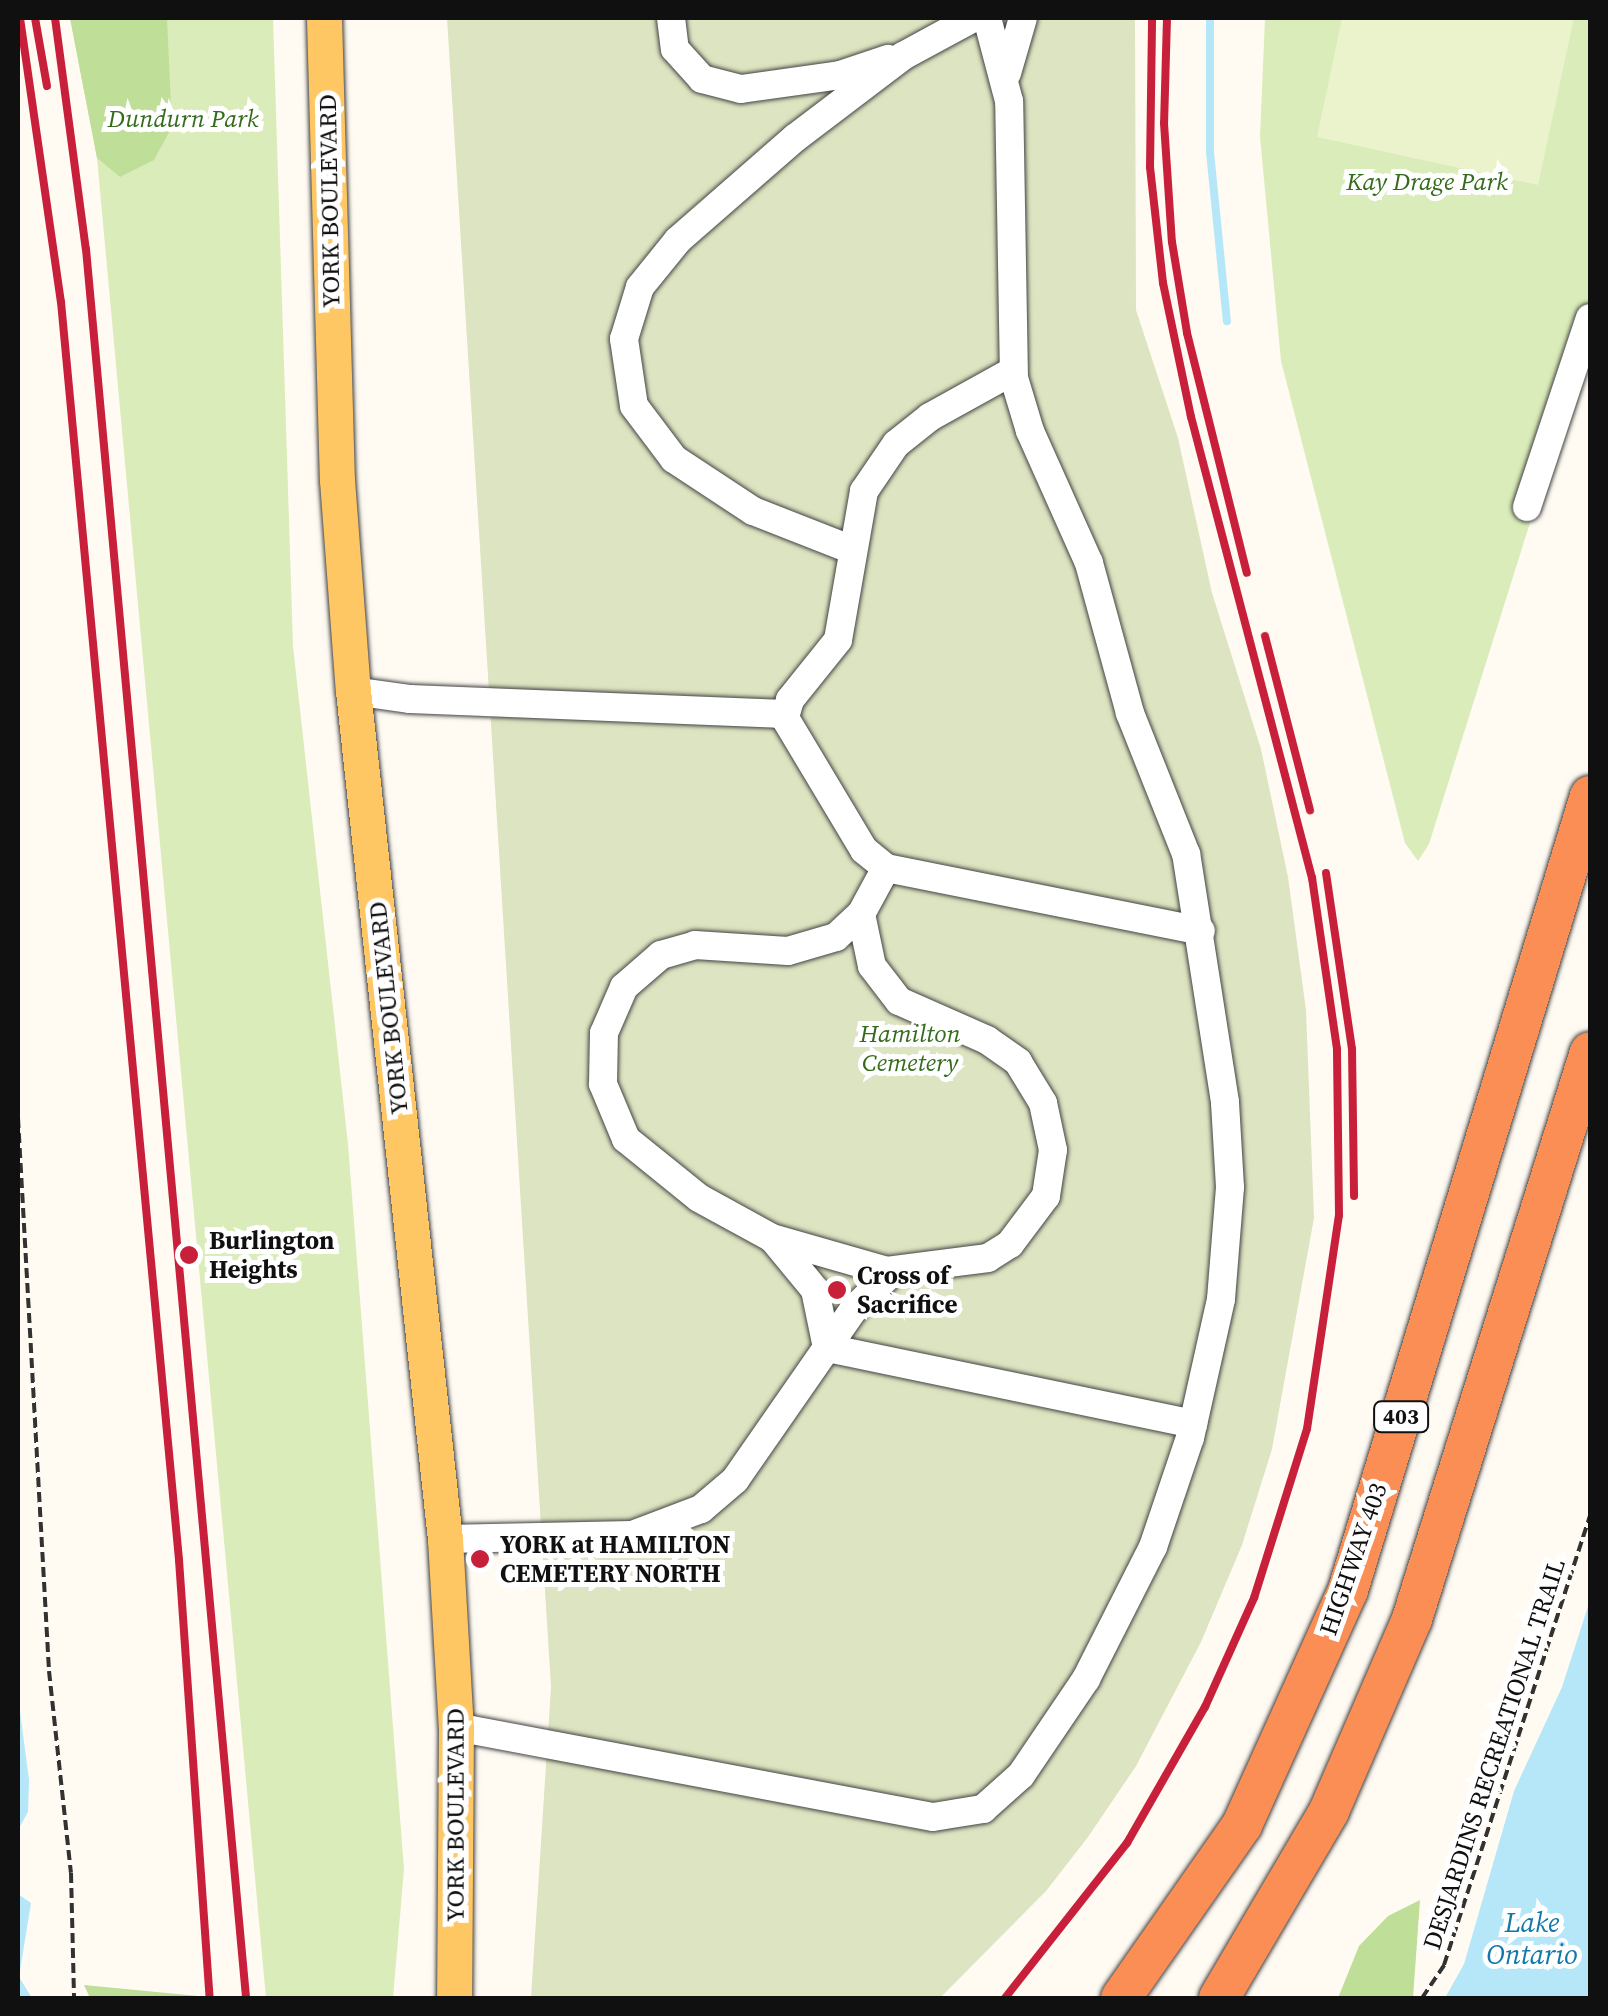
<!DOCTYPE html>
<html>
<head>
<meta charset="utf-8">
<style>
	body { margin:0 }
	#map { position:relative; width:1608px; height:2016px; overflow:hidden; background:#fffbf3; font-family:"Source Serif 4",serif }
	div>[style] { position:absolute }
	.green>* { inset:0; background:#daecba }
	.forest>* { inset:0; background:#bfde98 }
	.cemetery>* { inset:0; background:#dce4c1 }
	.pitch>* { inset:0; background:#eaf3cc }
	.water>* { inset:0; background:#b5e7f9 }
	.stream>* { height:8px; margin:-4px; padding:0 4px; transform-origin:4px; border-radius:4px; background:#b5e7f9 }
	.path>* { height:4px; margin-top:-2px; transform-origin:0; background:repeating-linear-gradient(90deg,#323232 0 10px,transparent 0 15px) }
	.roads { filter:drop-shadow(0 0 2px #434343) drop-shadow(0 0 2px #434343) }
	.minor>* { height:28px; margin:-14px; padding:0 14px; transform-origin:14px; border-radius:14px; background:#fff }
	.major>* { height:35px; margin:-17.5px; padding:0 17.5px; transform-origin:17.5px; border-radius:17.5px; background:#fec763 }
	.highway>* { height:40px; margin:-20px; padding:0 20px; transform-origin:20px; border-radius:20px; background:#fb8e55 }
	.rail>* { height:8px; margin:-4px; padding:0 4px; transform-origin:4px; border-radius:4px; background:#c8203a }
	.dots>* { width:28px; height:28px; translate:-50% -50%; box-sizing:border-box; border:5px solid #fff; border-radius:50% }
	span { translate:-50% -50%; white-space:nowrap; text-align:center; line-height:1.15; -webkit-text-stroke:10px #fff; paint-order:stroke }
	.shield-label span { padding:2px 8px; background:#fff; border:2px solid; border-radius:8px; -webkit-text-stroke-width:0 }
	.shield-label { font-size:22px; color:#101010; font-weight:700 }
	.park-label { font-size:25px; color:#356c1c; font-style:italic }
	.street-label { font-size:25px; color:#101010 }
	.poi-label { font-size:25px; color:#101010; font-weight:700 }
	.left { translate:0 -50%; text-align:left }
	.water-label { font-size:28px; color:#1178aa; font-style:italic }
	.frame { position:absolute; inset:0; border:20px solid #101010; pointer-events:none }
</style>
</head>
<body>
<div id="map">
	<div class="green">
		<div style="clip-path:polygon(70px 18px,273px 18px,293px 646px,348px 1144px,404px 1869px,393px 1998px,266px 1998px,97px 158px)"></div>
		<div style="clip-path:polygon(1265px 18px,1590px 18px,1590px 332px,1429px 844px,1418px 861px,1405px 843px,1281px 361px,1260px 137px)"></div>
	</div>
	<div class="forest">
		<div style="clip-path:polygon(70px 18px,167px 18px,172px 127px,154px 160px,120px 177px,97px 158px)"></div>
		<div style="clip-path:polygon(1420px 1900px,1413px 1998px,1338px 1998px,1359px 1946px,1388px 1916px)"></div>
		<div style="clip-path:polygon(84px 1985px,198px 1996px,198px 1998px,90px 1998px)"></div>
	</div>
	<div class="cemetery">
		<div style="clip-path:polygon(447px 18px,1135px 18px,1136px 310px,1178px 438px,1212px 593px,1261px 749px,1288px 877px,1306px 1010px,1314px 1218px,1272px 1449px,1242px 1545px,1201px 1642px,1136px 1766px,1088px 1837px,1046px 1891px,940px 1998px,531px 1998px,551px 1687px)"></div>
	</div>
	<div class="pitch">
		<div style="clip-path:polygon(1342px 18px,1574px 18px,1538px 185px,1317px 137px)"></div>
	</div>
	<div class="water">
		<div style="clip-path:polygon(1590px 1600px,1590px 1998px,1445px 1998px,1464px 1964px,1514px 1791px,1562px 1687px)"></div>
		<div style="clip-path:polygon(18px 1696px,29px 1780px,28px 1812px,18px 1830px)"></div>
		<div style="clip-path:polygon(18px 1894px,31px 1903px,19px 1977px,32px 1998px,18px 1998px)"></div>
	</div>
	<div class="stream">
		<div style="left:1210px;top:18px;width:134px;rotate:90deg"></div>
		<div style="left:1210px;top:152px;width:170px;rotate:84.3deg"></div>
	</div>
	<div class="path">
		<div style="left:18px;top:1118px;width:554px;rotate:86.79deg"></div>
		<div style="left:49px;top:1671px;width:203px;rotate:83.8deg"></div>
		<div style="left:71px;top:1873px;width:125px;rotate:88.6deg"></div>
		<div style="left:1422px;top:1998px;width:40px;rotate:-56deg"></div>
		<div style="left:1444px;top:1965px;width:472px;rotate:-72deg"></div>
	</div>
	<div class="roads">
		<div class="minor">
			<div style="left:671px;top:18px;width:31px;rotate:83deg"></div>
			<div style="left:675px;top:49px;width:40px;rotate:48deg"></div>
			<div style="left:702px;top:79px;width:40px;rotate:14.4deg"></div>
			<div style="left:741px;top:89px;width:100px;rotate:-8deg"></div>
			<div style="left:840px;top:75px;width:51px;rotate:-18.4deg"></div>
			<div style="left:1007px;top:73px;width:57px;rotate:-73.8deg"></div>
			<div style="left:1013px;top:371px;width:95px;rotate:151deg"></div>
			<div style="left:930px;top:417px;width:43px;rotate:141.5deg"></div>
			<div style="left:896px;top:444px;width:57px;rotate:124.2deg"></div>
			<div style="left:864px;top:491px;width:151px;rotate:99.9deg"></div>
			<div style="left:838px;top:640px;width:77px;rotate:128.7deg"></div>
			<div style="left:790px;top:700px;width:19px;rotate:106deg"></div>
			<div style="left:785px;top:718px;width:154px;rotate:59.1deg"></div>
			<div style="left:864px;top:850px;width:28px;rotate:39deg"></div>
			<div style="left:886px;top:868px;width:321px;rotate:11.3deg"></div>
			<div style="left:1527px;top:507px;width:199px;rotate:-71.6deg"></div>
			<div style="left:850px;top:549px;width:104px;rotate:-158.6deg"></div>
			<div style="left:753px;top:511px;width:95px;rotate:-146.6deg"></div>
			<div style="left:674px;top:459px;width:66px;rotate:-127deg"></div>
			<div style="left:634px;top:406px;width:68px;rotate:-98.5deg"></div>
			<div style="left:624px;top:339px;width:54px;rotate:-72.9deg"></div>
			<div style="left:640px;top:287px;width:60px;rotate:-51deg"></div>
			<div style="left:678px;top:240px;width:155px;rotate:-41.1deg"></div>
			<div style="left:795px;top:138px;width:136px;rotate:-37.2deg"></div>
			<div style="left:903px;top:56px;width:80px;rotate:-28.5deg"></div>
			<div style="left:353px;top:691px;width:58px;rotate:8deg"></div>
			<div style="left:410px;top:699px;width:375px;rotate:2.3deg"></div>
			<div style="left:861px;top:914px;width:53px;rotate:78.1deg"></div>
			<div style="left:872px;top:966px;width:44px;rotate:52.4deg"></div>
			<div style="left:899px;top:1001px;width:96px;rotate:23.9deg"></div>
			<div style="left:987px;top:1040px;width:38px;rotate:35deg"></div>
			<div style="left:1018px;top:1062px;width:48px;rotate:58.6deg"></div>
			<div style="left:1043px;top:1103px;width:48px;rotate:78deg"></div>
			<div style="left:1053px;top:1150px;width:47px;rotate:98.7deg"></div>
			<div style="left:1046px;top:1196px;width:60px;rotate:126.9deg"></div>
			<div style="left:1010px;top:1244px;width:26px;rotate:148deg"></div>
			<div style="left:988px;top:1258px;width:102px;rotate:172.7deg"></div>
			<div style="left:887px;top:1271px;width:120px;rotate:-164deg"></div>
			<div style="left:772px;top:1238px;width:83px;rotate:-151.3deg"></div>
			<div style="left:699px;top:1198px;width:94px;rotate:-141.1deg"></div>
			<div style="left:626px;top:1139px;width:60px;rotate:-112.7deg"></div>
			<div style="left:603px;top:1084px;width:51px;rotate:-88.9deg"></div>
			<div style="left:604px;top:1033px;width:50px;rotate:-66.5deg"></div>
			<div style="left:624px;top:987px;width:49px;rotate:-40.9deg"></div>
			<div style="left:661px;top:955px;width:35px;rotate:-16deg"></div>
			<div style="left:695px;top:945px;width:93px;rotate:3.7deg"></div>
			<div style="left:788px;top:951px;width:50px;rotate:-16.3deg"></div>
			<div style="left:836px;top:937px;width:34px;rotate:-43deg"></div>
			<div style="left:861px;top:914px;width:52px;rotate:-61.5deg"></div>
			<div style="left:774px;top:1240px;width:65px;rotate:50.6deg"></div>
			<div style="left:815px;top:1290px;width:59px;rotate:78.3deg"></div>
			<div style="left:827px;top:1348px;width:374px;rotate:11.7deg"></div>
			<div style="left:445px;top:1539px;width:187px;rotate:-1.2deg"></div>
			<div style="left:632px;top:1535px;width:74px;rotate:-20.6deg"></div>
			<div style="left:701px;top:1509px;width:45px;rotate:-40.5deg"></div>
			<div style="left:735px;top:1480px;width:207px;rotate:-55.2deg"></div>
			<div style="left:853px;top:1310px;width:56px;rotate:-44.3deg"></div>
			<div style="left:456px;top:1727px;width:485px;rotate:10.7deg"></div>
			<div style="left:933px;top:1817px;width:51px;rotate:-9.1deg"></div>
			<div style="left:983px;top:1809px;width:51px;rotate:-41.8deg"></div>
			<div style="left:1021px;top:1775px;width:116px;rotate:-55.9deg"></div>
			<div style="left:1086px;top:1679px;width:148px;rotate:-63.1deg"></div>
			<div style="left:1153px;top:1547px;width:115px;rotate:-71.3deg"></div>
			<div style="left:1190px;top:1438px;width:142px;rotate:-77.4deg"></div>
			<div style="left:1221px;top:1299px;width:112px;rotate:-85.4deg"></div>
			<div style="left:1230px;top:1187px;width:85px;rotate:-93.4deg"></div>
			<div style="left:1225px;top:1102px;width:251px;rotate:-98.9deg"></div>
			<div style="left:1186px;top:854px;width:152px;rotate:-111.7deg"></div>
			<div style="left:1130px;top:713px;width:156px;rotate:-105.3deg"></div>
			<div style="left:1089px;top:563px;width:145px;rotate:-114.1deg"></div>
			<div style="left:1030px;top:431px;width:55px;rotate:-106.8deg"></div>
			<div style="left:1014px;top:378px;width:277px;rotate:-91deg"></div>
			<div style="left:1009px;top:101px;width:86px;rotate:-104.8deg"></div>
		</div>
		<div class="major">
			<div style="left:324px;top:18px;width:462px;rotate:88.4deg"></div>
			<div style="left:337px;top:480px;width:212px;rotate:85.7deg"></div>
			<div style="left:353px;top:691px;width:853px;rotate:83.81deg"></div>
			<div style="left:445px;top:1539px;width:188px;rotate:86.7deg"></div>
			<div style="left:456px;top:1727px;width:271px;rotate:90.4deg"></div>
		</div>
		<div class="highway">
			<div style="left:1121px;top:1998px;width:211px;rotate:-55deg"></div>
			<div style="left:1242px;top:1825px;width:258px;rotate:-65.7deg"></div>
			<div style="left:1348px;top:1590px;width:830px;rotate:-73.05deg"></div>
			<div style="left:1219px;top:1998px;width:217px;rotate:-59.5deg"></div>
			<div style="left:1329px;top:1811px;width:209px;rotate:-66.6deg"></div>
			<div style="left:1412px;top:1619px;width:594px;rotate:-72.57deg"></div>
		</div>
	</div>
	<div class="rail">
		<div style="left:20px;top:18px;width:287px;rotate:81.8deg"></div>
		<div style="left:61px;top:302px;width:1264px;rotate:84.64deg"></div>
		<div style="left:179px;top:1560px;width:439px;rotate:86deg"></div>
		<div style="left:35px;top:18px;width:69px;rotate:80deg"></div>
		<div style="left:55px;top:18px;width:233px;rotate:82.4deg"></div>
		<div style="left:86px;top:249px;width:1756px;rotate:84.77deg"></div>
		<div style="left:1167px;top:18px;width:105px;rotate:91.6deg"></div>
		<div style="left:1164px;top:123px;width:119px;rotate:86.2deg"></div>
		<div style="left:1172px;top:242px;width:92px;rotate:80.6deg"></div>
		<div style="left:1187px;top:333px;width:247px;rotate:76deg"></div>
		<div style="left:1265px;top:636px;width:180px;rotate:75.5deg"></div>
		<div style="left:1326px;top:873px;width:178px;rotate:81.6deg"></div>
		<div style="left:1352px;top:1049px;width:147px;rotate:89.2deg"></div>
		<div style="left:1005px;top:1998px;width:197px;rotate:-51.8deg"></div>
		<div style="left:1127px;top:1843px;width:157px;rotate:-60.2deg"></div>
		<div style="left:1205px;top:1707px;width:120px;rotate:-65.8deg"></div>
		<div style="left:1254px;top:1598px;width:177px;rotate:-72.6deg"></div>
		<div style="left:1307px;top:1429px;width:216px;rotate:-81.5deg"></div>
		<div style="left:1339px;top:1215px;width:166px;rotate:-90.7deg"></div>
		<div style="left:1337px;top:1049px;width:173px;rotate:-98.3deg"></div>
		<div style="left:1312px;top:878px;width:477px;rotate:-104.7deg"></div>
		<div style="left:1191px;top:417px;width:137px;rotate:-101.8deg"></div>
		<div style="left:1163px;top:283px;width:117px;rotate:-96.4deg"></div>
		<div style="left:1150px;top:167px;width:149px;rotate:-89.2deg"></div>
	</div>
	<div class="dots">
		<div style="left:189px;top:1255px;background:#c8203a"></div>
		<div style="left:837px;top:1290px;background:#c8203a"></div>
		<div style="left:480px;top:1559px;background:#c8203a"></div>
	</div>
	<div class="shield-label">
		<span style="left:1401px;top:1417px">403</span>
	</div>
	<div class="park-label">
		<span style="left:183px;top:118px">Dundurn Park</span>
		<span style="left:1427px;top:181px">Kay Drage Park</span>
		<span style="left:910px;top:1048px">Hamilton<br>Cemetery</span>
	</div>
	<div class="street-label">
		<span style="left:329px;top:201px;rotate:-91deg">YORK BOULEVARD</span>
		<span style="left:388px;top:1008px;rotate:-96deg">YORK BOULEVARD</span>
		<span style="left:1353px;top:1559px;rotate:-71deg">HIGHWAY 403</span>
		<span style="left:1494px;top:1754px;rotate:-72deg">DESJARDINS RECREATIONAL TRAIL</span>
		<span style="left:455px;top:1815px;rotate:-90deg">YORK BOULEVARD</span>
	</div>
	<div class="poi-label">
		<span class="left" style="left:209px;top:1255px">Burlington<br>Heights</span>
		<span class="left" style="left:857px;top:1290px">Cross of<br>Sacrifice</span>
		<span class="left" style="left:500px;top:1559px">YORK at HAMILTON<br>CEMETERY NORTH</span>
	</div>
	<div class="water-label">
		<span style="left:1532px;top:1938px">Lake<br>Ontario</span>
	</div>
	<div class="frame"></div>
</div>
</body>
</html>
